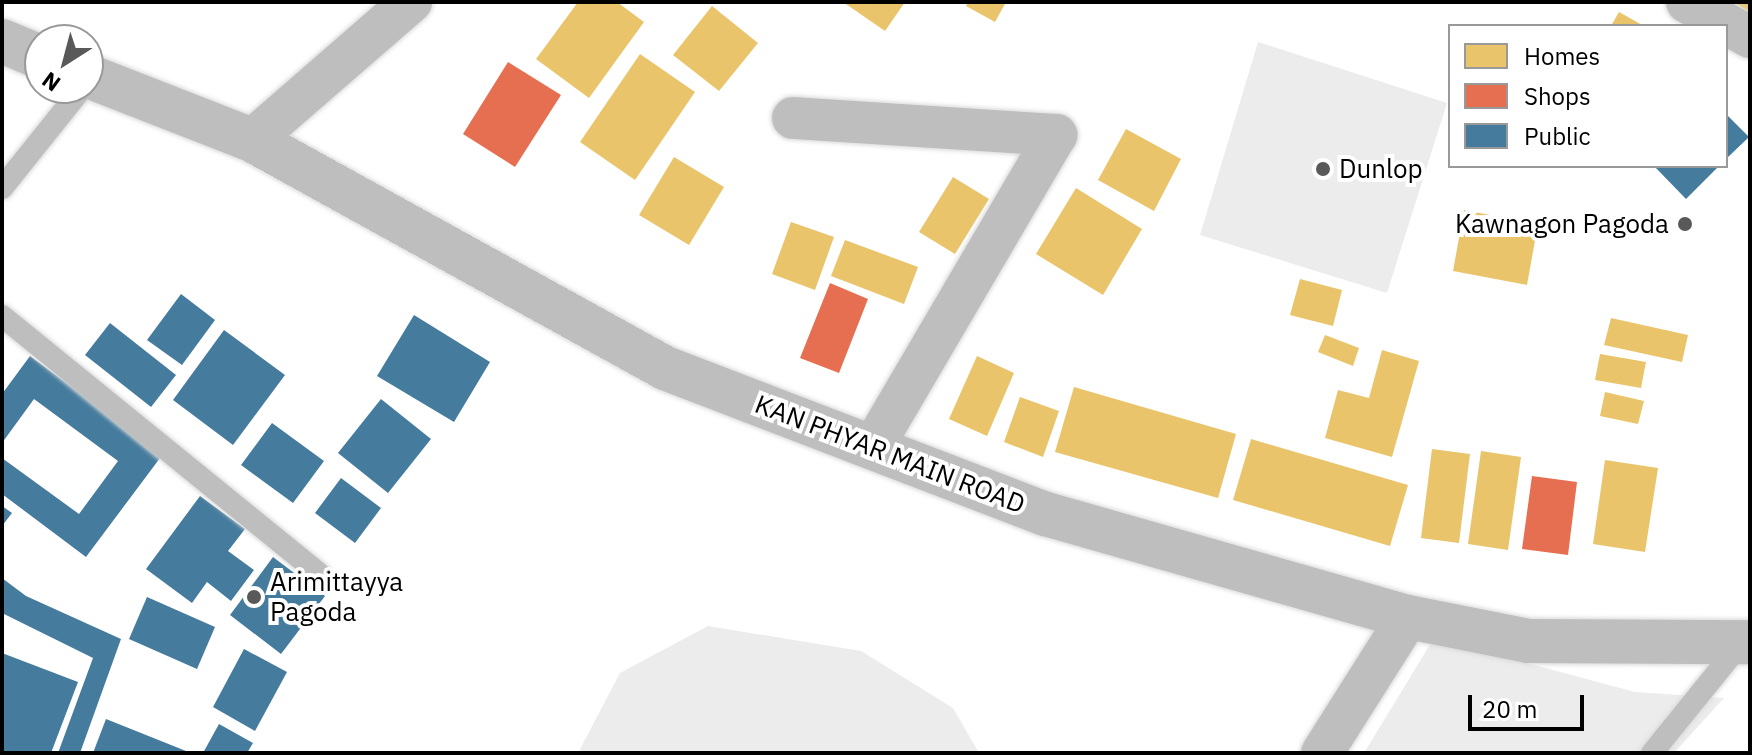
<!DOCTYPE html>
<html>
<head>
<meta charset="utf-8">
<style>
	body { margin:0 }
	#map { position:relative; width:1752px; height:755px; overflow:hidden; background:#fff; font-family:"IBM Plex Sans",sans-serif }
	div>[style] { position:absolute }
	.green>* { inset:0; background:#ececec }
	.homes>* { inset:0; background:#e9c46a }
	.shops>* { inset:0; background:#e76f51 }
	.public>* { inset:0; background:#457b9d }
	.roads { filter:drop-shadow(0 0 2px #dbdbdb) drop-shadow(0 0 2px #dbdbdb) }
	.lane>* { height:22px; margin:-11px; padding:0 11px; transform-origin:11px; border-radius:11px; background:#bebebe }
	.street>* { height:42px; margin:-21px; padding:0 21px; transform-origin:21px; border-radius:21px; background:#bebebe }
	.primary>* { height:44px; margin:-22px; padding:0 22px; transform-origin:22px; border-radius:22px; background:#bebebe }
	.dots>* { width:22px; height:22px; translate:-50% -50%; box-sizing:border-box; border:4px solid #fff; border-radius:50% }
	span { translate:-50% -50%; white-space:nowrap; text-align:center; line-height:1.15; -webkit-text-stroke:8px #fff; paint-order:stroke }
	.poi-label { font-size:26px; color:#000 }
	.left { translate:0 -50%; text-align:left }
	.right { translate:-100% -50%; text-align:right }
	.street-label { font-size:26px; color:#000 }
	.frame { position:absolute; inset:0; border:4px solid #000; pointer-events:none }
	.legend { position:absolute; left:1448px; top:24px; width:280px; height:144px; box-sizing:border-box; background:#fff; border:2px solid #999; margin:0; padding:10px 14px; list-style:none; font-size:24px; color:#000 }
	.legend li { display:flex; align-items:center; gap:16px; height:40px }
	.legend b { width:40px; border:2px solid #999 }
	.north { position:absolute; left:24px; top:24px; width:80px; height:80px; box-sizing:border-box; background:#fff; border:2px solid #999; border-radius:50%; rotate:216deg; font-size:22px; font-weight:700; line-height:32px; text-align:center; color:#000 }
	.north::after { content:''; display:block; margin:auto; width:28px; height:36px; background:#595959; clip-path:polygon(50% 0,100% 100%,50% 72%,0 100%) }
	.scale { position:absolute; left:1468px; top:695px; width:116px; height:36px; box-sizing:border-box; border:4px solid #000; border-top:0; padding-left:10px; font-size:24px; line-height:28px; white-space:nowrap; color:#000; -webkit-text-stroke:6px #fff; paint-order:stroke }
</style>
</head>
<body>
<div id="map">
	<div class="green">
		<div style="clip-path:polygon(1258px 42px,1447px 103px,1387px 293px,1200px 235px)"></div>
		<div style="clip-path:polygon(708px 626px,861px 651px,953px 708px,979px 753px,578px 753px,620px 673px)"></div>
		<div style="clip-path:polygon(1434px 638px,1635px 692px,1724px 698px,1674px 753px,1364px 753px)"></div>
	</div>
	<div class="homes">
		<div style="clip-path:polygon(578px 2px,617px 2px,644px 22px,589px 98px,536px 59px)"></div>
		<div style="clip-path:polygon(843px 2px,905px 2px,885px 31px)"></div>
		<div style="clip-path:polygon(968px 2px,1006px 2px,995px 22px,966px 6px)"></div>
		<div style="clip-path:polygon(1733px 2px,1750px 2px,1750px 13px)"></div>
		<div style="clip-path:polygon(712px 6px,758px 43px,719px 91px,673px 55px)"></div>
		<div style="clip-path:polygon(1619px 12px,1644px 26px,1611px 26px)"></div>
		<div style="clip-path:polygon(640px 54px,695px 92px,635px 180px,580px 142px)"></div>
		<div style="clip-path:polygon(1126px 129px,1181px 159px,1154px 211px,1098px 180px)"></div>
		<div style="clip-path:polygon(674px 157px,724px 187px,689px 245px,639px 215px)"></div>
		<div style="clip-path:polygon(953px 177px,989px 199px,955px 254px,919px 232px)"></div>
		<div style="clip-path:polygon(1076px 188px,1142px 229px,1103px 295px,1036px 254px)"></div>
		<div style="clip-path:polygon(1464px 210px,1538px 224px,1527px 285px,1453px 271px)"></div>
		<div style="clip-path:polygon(791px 222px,834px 237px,815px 290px,772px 274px)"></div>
		<div style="clip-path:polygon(845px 240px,918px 267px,904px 304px,831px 276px)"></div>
		<div style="clip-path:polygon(1300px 279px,1342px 290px,1333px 326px,1290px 315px)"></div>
		<div style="clip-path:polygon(1611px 318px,1688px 335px,1682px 362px,1604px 345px)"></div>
		<div style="clip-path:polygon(1325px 335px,1359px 348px,1353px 366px,1318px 352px)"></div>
		<div style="clip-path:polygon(1382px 350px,1419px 361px,1392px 457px,1325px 438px,1338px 390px,1369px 398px)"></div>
		<div style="clip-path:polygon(1600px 354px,1646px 362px,1641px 388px,1595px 380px)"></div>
		<div style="clip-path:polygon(977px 356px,1014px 373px,987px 436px,949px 419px)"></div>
		<div style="clip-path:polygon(1074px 387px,1236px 434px,1218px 498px,1055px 452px)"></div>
		<div style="clip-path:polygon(1605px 392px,1644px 401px,1638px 424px,1600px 416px)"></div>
		<div style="clip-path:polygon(1020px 397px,1059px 411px,1043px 457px,1004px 442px)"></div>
		<div style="clip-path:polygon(1251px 439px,1408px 485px,1390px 546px,1233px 500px)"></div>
		<div style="clip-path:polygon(1432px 449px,1470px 454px,1459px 543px,1421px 538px)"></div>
		<div style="clip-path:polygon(1481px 451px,1521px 457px,1508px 550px,1468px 544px)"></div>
		<div style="clip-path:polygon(1605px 460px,1658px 468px,1645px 552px,1593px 544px)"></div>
	</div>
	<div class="shops">
		<div style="clip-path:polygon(508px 62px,561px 95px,515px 167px,463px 134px)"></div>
		<div style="clip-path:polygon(830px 283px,868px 299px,839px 373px,800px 358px)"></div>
		<div style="clip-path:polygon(1532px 476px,1577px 482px,1568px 555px,1522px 549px)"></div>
	</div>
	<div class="public">
		<div style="clip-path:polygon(1726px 114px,1749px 137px,1726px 159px)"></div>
		<div style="clip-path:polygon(1654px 166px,1719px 166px,1686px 199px)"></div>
		<div style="clip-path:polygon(181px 294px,215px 320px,182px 365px,147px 340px)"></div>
		<div style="clip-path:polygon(414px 315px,490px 362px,454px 422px,377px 376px)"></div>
		<div style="clip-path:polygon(110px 323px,176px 375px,151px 407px,85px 355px)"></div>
		<div style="clip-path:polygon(224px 330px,285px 375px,233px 445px,173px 400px)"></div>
		<div style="clip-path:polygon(30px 356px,163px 454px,86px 557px,2px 494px,2px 458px,79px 514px,118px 461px,34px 399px,2px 443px,2px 394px)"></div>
		<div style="clip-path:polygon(381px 399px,431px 439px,388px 493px,338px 453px)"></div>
		<div style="clip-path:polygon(272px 423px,324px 461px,293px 503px,241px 465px)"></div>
		<div style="clip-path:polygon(341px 478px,381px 508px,355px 543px,315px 513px)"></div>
		<div style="clip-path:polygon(200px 496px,245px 529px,228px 551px,254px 570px,231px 601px,207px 582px,192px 603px,146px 569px)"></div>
		<div style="clip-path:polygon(2px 506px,12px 513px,2px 526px)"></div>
		<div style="clip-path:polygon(273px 557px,325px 596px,281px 654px,230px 615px)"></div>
		<div style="clip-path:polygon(2px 578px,26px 596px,121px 639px,80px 753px,58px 753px,93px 658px,2px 613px)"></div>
		<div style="clip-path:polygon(147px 597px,215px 627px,197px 669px,129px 639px)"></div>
		<div style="clip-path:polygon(244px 649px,287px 672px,255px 731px,213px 707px)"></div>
		<div style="clip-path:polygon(2px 653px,78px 682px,51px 753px,2px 753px)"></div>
		<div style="clip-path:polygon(106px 719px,186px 751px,185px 753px,93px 753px)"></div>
		<div style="clip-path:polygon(219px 724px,253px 743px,247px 753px,203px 753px)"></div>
	</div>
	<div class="roads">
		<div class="lane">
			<div style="left:2px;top:188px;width:128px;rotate:-51.3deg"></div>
			<div style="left:2px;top:316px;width:409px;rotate:39.1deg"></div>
			<div style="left:1652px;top:753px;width:141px;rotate:-51deg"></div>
		</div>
		<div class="street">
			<div style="left:1687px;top:2px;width:72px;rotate:29.1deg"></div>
			<div style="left:793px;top:118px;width:264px;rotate:3.7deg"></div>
			<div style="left:1056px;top:135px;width:363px;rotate:120.4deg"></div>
			<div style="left:252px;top:140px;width:211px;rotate:-41deg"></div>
			<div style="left:1322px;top:753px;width:161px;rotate:-57.7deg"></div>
		</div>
		<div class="primary">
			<div style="left:2px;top:41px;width:41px;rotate:22.8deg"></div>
			<div style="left:88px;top:76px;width:176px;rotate:21.3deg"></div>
			<div style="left:252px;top:140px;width:472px;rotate:28.9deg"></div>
			<div style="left:665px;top:368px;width:408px;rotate:21deg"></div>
			<div style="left:1046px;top:514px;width:376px;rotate:15.9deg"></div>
			<div style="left:1408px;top:617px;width:122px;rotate:11.3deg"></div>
			<div style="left:1528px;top:641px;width:222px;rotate:0.3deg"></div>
		</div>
	</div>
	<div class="dots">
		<div style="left:1323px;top:169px;background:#595959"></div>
		<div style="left:1685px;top:224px;background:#595959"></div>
		<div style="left:254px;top:597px;background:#595959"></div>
	</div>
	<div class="poi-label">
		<span class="left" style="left:1339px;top:169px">Dunlop</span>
		<span class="right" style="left:1669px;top:224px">Kawnagon Pagoda</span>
		<span class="left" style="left:270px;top:597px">Arimittayya<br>Pagoda</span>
	</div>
	<div class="street-label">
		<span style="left:890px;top:454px;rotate:21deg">KAN PHYAR MAIN ROAD</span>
	</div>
	<div class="frame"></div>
	<ul class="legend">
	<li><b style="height:22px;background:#e9c46a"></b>Homes</li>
	<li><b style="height:22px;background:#e76f51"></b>Shops</li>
	<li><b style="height:22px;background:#457b9d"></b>Public</li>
	</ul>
	<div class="north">N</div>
	<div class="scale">20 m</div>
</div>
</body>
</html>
